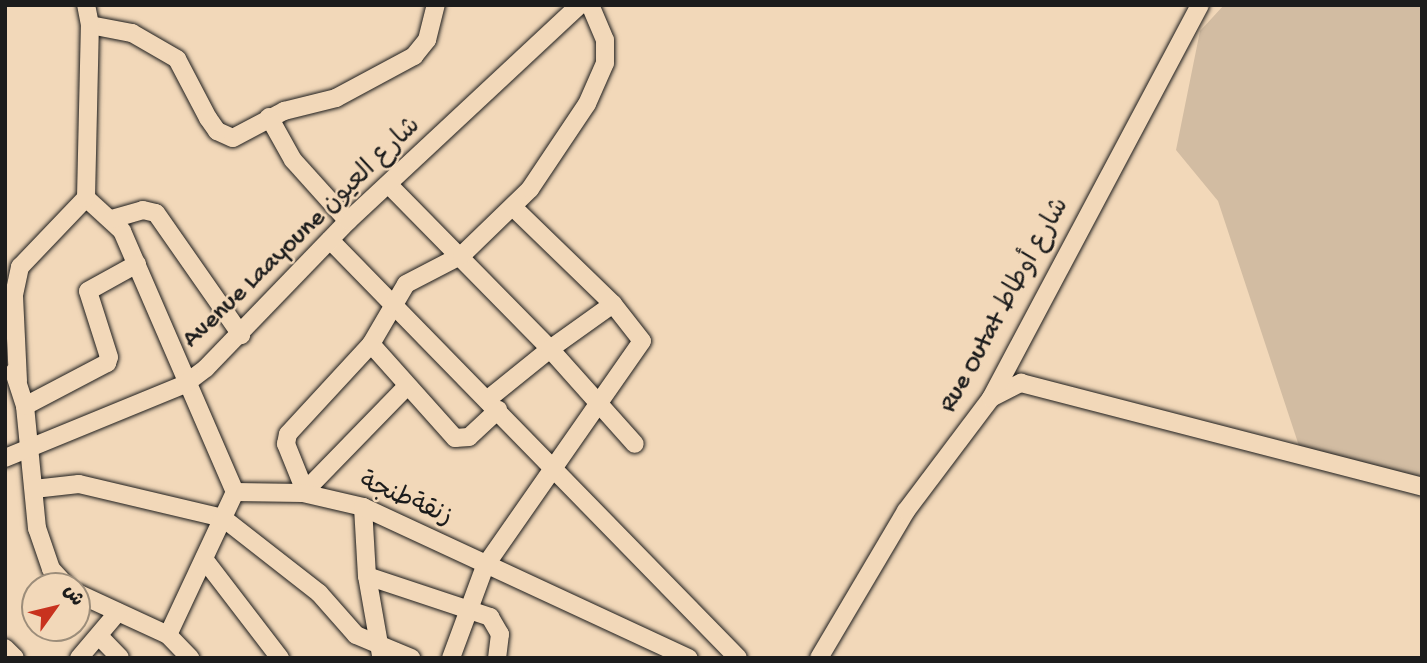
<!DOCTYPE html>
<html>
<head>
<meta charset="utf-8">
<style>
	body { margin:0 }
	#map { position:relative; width:1427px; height:663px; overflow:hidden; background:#f2d8b9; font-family:"Gochi Hand","Playpen Sans Arabic",sans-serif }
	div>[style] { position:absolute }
	.green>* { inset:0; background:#d2bca2 }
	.roads { filter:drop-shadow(0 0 2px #1c1c1c) drop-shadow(0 0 2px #1c1c1c) }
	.minor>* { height:18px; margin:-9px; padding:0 9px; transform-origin:9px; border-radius:9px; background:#f2d8b9 }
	span { translate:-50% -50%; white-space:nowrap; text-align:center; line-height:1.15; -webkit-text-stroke:5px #f2d8b9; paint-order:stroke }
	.street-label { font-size:26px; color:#1c1c1c }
	.frame { position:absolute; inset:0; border:7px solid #1c1c1c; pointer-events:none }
	.north { position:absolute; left:21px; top:572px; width:70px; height:70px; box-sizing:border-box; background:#f2d8b9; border:2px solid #9c8d7a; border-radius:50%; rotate:56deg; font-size:19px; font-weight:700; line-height:28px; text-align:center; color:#1c1c1c }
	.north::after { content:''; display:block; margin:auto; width:24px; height:32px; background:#c8321e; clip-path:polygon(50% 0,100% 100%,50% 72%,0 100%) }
</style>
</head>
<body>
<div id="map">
	<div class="green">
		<div style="clip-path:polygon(1224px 5px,1422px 5px,1422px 477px,1300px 449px,1218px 201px,1176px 150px,1200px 31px)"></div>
	</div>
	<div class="roads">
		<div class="minor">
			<div style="left:90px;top:25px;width:43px;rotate:10.8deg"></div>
			<div style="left:132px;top:33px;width:52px;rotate:30deg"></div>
			<div style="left:177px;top:59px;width:67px;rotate:62.3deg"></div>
			<div style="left:208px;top:118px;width:16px;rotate:55deg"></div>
			<div style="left:217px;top:131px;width:17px;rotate:24deg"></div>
			<div style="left:233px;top:138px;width:58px;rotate:-27.9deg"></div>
			<div style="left:284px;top:111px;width:54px;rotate:-14deg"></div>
			<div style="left:336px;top:98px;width:89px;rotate:-28.3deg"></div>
			<div style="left:414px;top:56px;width:21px;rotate:-51deg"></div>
			<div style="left:427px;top:40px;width:36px;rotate:-76deg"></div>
			<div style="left:269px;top:117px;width:49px;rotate:60.8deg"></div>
			<div style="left:293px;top:160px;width:82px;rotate:48deg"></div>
			<div style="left:389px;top:185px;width:230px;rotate:45.5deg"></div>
			<div style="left:550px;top:349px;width:80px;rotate:141.1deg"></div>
			<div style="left:86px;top:198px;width:49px;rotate:42.5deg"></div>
			<div style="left:122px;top:231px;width:284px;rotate:66.6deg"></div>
			<div style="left:112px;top:219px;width:32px;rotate:-16deg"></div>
			<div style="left:143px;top:210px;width:13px;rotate:13deg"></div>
			<div style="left:156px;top:213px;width:149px;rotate:55.1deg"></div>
			<div style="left:330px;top:240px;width:584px;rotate:45.69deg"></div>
			<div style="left:613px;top:304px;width:77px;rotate:144.5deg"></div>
			<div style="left:550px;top:349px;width:127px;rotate:48.2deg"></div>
			<div style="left:371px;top:344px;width:126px;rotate:48.2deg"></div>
			<div style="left:455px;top:438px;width:14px;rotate:-4deg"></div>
			<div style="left:469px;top:437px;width:40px;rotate:-43deg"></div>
			<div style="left:14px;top:372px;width:36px;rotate:72deg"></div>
			<div style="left:25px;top:406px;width:123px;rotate:84.4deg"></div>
			<div style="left:37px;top:528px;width:43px;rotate:71.1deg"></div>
			<div style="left:51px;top:569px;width:23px;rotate:47deg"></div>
			<div style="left:18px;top:381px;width:86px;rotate:-92.7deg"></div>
			<div style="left:14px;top:295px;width:29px;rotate:-78deg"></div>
			<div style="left:20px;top:267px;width:95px;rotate:-46.3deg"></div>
			<div style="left:86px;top:198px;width:173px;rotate:-88.7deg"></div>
			<div style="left:90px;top:25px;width:20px;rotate:-101deg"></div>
			<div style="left:991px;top:398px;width:34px;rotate:-27deg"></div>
			<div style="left:1021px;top:383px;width:414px;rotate:14.5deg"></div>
			<div style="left:25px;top:406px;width:93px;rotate:-27.7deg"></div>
			<div style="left:107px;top:363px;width:6px;rotate:-72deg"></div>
			<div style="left:109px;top:357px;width:69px;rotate:-107.7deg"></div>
			<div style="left:88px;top:291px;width:56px;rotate:-28.9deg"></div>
			<div style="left:5px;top:458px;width:195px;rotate:-22.3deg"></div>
			<div style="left:185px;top:384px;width:26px;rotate:-37deg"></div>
			<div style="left:206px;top:368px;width:204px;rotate:-46deg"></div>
			<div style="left:348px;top:221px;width:317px;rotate:-43deg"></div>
			<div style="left:34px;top:489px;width:45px;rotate:-6.3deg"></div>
			<div style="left:79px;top:484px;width:148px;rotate:13.3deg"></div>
			<div style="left:223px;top:518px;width:122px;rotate:38deg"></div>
			<div style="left:319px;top:593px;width:56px;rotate:48.6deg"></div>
			<div style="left:356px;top:635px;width:60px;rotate:22.7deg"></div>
			<div style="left:305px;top:491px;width:51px;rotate:-112deg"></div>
			<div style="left:286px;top:444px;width:10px;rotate:-79deg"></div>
			<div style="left:288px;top:434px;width:122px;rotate:-47.3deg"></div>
			<div style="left:371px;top:344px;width:69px;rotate:-59.7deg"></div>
			<div style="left:406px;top:284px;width:63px;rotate:-27.4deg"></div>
			<div style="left:462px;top:255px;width:95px;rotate:-44.1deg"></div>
			<div style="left:530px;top:189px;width:102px;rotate:-56.2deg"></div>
			<div style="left:587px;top:104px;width:45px;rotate:-66.3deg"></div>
			<div style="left:605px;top:63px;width:23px;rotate:-90deg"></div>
			<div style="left:605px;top:40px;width:38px;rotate:-113deg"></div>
			<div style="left:303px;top:493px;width:149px;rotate:-45.8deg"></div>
			<div style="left:363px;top:507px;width:69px;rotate:86.7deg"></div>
			<div style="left:367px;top:576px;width:80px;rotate:80deg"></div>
			<div style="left:204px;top:559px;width:125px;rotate:52.5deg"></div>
			<div style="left:367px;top:576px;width:130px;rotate:18.4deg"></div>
			<div style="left:490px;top:617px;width:20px;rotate:60deg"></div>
			<div style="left:500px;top:634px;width:24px;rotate:97deg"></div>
			<div style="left:77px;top:593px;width:100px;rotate:24.8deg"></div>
			<div style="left:168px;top:635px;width:32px;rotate:46deg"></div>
			<div style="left:168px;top:635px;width:158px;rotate:-64.9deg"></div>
			<div style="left:235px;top:492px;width:68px;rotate:0.8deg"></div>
			<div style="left:303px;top:493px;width:62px;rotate:13.1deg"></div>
			<div style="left:363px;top:507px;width:359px;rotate:24.9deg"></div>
			<div style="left:99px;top:636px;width:30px;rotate:46deg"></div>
			<div style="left:5px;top:648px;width:14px;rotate:45deg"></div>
			<div style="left:79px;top:658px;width:60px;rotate:-49.7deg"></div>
			<div style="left:451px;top:658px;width:98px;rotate:-69.7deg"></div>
			<div style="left:485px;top:566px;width:274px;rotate:-55.1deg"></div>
			<div style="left:642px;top:341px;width:47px;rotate:-128.1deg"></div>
			<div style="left:613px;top:304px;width:139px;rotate:-135.9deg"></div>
			<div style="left:819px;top:658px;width:171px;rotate:-59.4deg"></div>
			<div style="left:906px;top:511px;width:141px;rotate:-53deg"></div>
			<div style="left:991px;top:398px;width:445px;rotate:-62deg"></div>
		</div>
	</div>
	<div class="street-label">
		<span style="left:303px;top:234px;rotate:-44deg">Avenue Laayoune شارع العيون</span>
		<span style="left:1006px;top:306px;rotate:-61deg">Rue Outat شارع أوطاط</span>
		<span style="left:405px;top:501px;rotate:23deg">زنقةطنجة</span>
	</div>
	<div class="frame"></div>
	<div class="north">ش</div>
</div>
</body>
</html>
